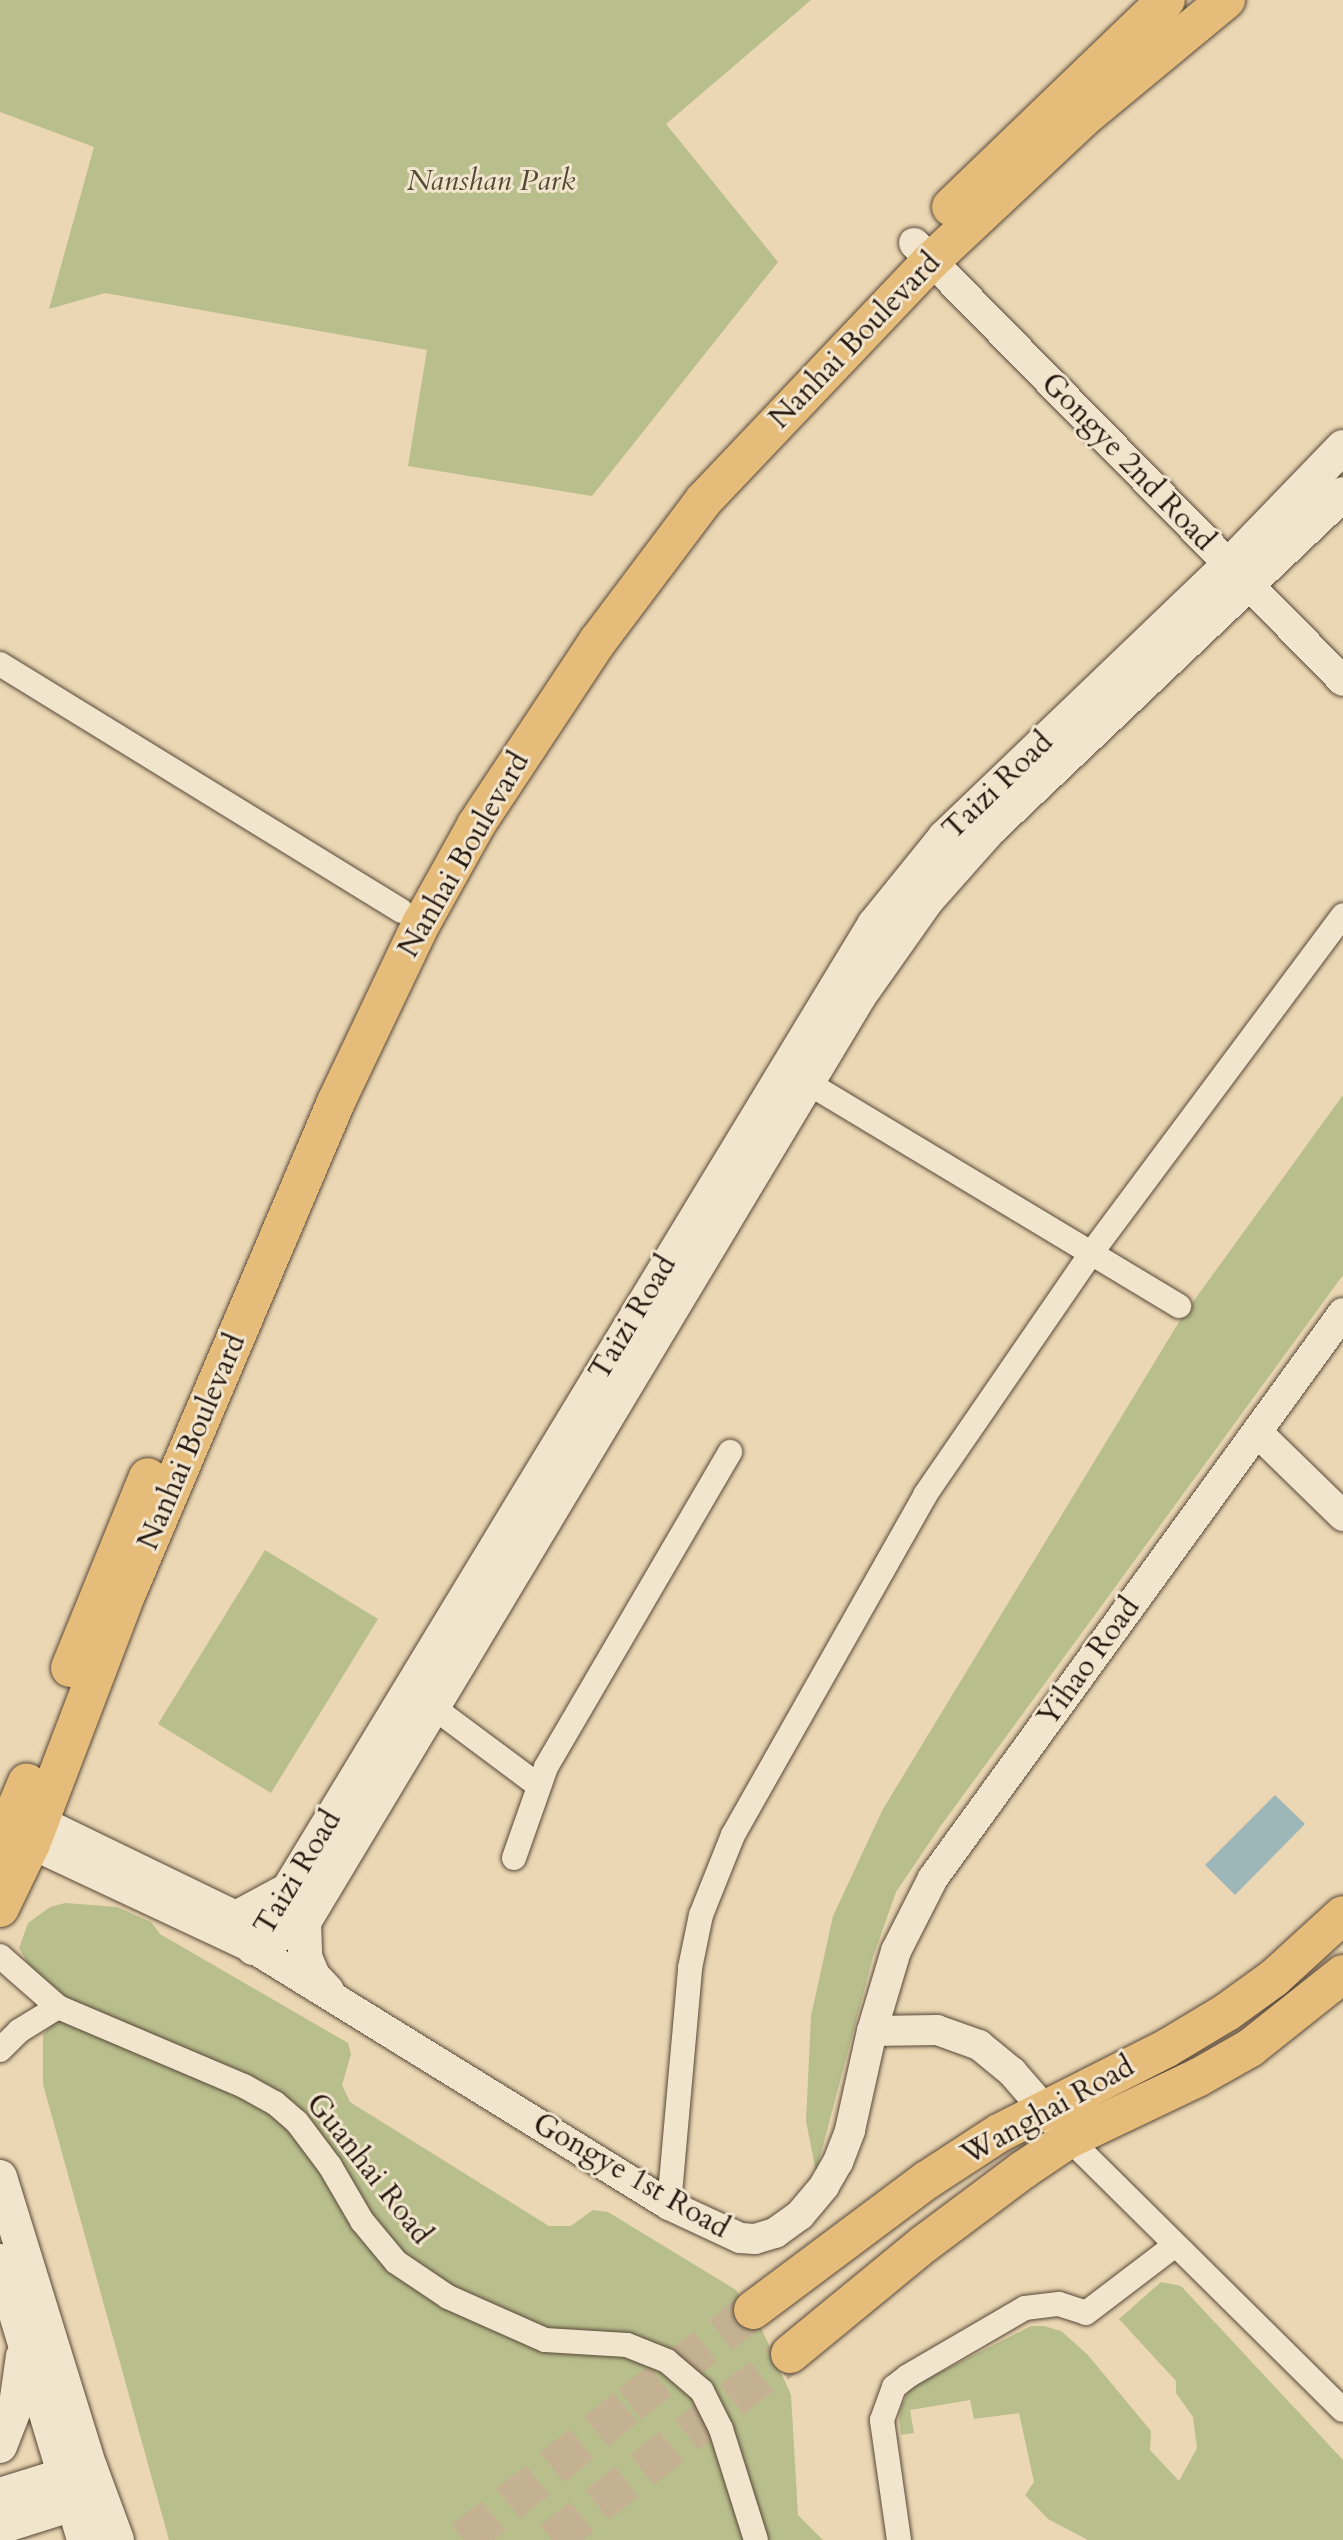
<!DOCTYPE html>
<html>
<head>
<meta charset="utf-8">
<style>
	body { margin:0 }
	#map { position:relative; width:1343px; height:2540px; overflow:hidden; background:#ebd7b3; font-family:Cardo,serif }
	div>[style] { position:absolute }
	.green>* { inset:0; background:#b8be8c }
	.water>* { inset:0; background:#9db7b8 }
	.primary-tunnel>* { height:38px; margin-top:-19px; transform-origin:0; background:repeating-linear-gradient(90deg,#c4b192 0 38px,transparent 0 57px) }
	.roads { filter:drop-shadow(0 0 2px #584839) drop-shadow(0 0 2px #584839) }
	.minor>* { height:24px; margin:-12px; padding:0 12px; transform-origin:12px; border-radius:12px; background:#f2e5ce }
	.tertiary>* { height:30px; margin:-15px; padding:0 15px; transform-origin:15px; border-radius:15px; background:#f2e5ce }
	.secondary>* { height:34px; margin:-17px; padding:0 17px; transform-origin:17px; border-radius:17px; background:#f2e5ce }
	.primary>* { height:38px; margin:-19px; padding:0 19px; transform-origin:19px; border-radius:19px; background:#e6bc7a }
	span { translate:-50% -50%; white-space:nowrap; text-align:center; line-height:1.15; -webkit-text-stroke:6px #f2e5ce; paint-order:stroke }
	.park-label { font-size:30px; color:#524a35; font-style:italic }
	.street-label { font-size:30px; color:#271810 }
</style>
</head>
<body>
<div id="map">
	<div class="green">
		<div style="clip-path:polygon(0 0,811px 0,666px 124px,778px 262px,592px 496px,408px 466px,427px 350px,105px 293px,49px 309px,94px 147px,0 112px)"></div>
		<div style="clip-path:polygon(1343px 1095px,1343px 1275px,940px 1827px,896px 1892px,873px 1957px,816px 2172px,806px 2121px,811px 2016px,833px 1916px,883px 1809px,1182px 1317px)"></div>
		<div style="clip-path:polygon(265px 1550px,378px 1619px,271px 1793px,158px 1724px)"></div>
		<div style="clip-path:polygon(65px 1903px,117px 1907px,151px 1922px,160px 1934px,348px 2043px,351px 2054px,342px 2085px,350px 2102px,549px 2226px,571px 2226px,593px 2210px,608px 2212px,736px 2290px,759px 2323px,791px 2395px,798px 2515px,823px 2540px,169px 2540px,43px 2084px,43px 2034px,59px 2018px,64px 2002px,57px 1989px,34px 1974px,19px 1948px,28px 1923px,50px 1907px)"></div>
		<div style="clip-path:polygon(1161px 2282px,1181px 2286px,1343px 2460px,1343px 2540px,1088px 2540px,1048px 2519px,1025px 2495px,1034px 2482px,1019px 2413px,974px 2419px,970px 2400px,910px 2410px,914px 2433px,901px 2435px,899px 2419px,902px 2405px,909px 2391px,923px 2381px,1031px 2326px,1044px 2326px,1061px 2331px,1087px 2354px,1151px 2431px,1150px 2450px,1179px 2481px,1197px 2448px,1193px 2417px,1176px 2393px,1176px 2381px,1119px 2319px)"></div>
	</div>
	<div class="water">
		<div style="clip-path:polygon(1275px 1795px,1305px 1824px,1235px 1895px,1205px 1865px)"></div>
	</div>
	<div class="primary-tunnel">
		<div style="left:464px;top:2540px;width:215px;rotate:-39.3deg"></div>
		<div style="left:630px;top:2404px;width:155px;rotate:-37.4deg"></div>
		<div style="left:552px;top:2540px;width:302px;rotate:-38deg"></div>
	</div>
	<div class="roads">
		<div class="minor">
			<div style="left:0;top:664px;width:471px;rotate:31.6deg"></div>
			<div style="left:808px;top:1083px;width:433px;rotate:31deg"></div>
			<div style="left:433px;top:1707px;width:132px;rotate:36.7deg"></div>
			<div style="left:514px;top:1858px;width:96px;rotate:-70.6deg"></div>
			<div style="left:546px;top:1767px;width:365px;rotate:-59.7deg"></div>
			<div style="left:0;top:1956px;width:77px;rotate:41.3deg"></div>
			<div style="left:58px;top:2007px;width:202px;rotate:23deg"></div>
			<div style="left:244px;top:2086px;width:35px;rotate:29deg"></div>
			<div style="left:275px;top:2103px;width:29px;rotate:41deg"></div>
			<div style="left:297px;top:2122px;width:55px;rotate:53.1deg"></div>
			<div style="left:330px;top:2166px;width:64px;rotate:59.8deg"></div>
			<div style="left:362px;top:2221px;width:53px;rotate:50.3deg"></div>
			<div style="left:396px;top:2262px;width:63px;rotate:33.9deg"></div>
			<div style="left:448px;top:2297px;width:106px;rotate:23.9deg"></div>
			<div style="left:545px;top:2340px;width:82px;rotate:3.5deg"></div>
			<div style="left:627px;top:2345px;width:43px;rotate:21.8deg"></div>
			<div style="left:667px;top:2361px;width:46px;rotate:40.6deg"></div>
			<div style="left:702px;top:2391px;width:42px;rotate:63.4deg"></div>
			<div style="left:721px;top:2429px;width:116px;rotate:72.5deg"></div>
			<div style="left:0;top:2050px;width:27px;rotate:-45deg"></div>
			<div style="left:19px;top:2031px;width:46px;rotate:-31.6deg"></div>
			<div style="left:1069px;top:2139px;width:385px;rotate:44.7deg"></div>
			<div style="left:669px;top:2205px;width:238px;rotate:-84.9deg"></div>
			<div style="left:690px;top:1968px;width:54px;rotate:-78.3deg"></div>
			<div style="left:701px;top:1915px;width:86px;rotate:-68.2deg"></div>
			<div style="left:733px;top:1835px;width:390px;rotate:-60.5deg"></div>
			<div style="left:925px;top:1495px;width:295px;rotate:-55.5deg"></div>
			<div style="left:1092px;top:1252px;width:420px;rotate:-53.3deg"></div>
			<div style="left:899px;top:2540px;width:121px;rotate:-98.1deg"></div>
			<div style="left:882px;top:2420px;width:35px;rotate:-70deg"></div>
			<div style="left:894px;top:2387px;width:18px;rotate:-38deg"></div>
			<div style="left:908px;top:2376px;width:135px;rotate:-30.2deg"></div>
			<div style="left:1025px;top:2308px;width:34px;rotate:-7deg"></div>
			<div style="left:1059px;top:2304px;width:28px;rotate:18deg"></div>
			<div style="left:1086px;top:2313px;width:111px;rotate:-37.3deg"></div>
		</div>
		<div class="tertiary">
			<div style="left:914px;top:243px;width:613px;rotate:45.59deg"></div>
			<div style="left:1258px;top:1433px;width:119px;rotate:44.3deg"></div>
			<div style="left:21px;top:1823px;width:19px;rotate:-6deg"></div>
			<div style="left:40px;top:1821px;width:220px;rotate:25.9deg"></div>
			<div style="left:238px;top:1917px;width:25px;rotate:63deg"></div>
			<div style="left:16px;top:1827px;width:23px;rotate:49deg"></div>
			<div style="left:31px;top:1844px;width:245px;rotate:25.1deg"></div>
			<div style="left:253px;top:1948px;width:489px;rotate:31.7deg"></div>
			<div style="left:669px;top:2205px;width:78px;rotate:24.9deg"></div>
			<div style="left:740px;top:2238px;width:15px;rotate:4deg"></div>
			<div style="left:755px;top:2239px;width:21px;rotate:-17deg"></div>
			<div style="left:775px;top:2233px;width:31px;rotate:-36deg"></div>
			<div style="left:800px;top:2215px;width:38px;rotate:-50deg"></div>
			<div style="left:824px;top:2186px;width:28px;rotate:-60deg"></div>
			<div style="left:838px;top:2162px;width:34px;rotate:-69deg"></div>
			<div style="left:850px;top:2130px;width:101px;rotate:-77.5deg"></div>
			<div style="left:872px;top:2031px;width:65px;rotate:-0.9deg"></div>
			<div style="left:937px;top:2030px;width:45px;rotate:19.7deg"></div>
			<div style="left:979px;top:2045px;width:43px;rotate:39.3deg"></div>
			<div style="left:1012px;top:2072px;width:69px;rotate:49.1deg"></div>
			<div style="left:872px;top:2031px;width:84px;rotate:-73.3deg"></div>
			<div style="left:896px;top:1951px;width:82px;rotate:-63.1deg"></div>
			<div style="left:933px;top:1878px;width:698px;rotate:-54.03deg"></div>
		</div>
		<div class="secondary">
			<div style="left:238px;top:1917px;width:57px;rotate:-28.4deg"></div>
			<div style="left:304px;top:1922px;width:35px;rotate:88deg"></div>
			<div style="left:305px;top:1957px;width:21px;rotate:67deg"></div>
			<div style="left:313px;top:1976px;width:21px;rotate:47deg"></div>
			<div style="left:253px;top:1948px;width:1197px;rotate:-58.74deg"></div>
			<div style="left:874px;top:925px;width:113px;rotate:-51.1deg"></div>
			<div style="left:945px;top:837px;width:393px;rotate:-43.8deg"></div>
			<div style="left:1229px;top:565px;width:164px;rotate:-46deg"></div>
			<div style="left:254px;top:1948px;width:56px;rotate:-27.5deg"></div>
			<div style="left:304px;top:1922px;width:1081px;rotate:-59.05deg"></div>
			<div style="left:860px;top:995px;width:116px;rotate:-54.8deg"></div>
			<div style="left:927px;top:900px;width:96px;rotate:-48.4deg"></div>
			<div style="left:991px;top:828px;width:485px;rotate:-43.5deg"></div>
			<div style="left:0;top:2177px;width:304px;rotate:72.8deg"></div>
			<div style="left:90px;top:2467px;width:41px;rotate:114.7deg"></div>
			<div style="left:0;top:2261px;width:291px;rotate:73.2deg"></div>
			<div style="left:0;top:2446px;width:44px;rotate:-68.7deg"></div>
			<div style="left:16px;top:2405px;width:49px;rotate:-81.9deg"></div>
			<div style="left:0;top:2495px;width:94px;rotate:-17.3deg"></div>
			<div style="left:90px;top:2467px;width:78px;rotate:69.7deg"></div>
			<div style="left:0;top:2527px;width:77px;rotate:-17.5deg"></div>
		</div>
		<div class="primary">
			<div style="left:951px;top:207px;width:298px;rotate:-43.9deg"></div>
			<div style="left:70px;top:1668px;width:206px;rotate:-67.8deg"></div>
			<div style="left:0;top:1846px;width:69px;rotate:-67.1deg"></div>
			<div style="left:0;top:1908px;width:71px;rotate:-64.2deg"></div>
			<div style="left:31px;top:1844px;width:269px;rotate:-69.1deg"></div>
			<div style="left:127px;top:1593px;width:534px;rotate:-66.94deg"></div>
			<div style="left:336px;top:1102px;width:197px;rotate:-64.5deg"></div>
			<div style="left:421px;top:924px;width:113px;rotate:-60.9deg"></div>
			<div style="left:476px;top:825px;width:221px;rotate:-56.5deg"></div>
			<div style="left:598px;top:641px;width:176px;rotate:-53.1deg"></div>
			<div style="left:704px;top:500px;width:330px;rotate:-46.5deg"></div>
			<div style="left:931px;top:261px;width:207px;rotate:-43.2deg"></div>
			<div style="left:1082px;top:119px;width:187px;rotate:-39.6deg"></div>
			<div style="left:753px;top:2310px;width:217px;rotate:-36.8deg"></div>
			<div style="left:927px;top:2180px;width:86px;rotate:-33.1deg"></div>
			<div style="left:999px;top:2133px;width:188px;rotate:-26.8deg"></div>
			<div style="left:1167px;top:2048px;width:70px;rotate:-31deg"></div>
			<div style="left:1227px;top:2012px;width:58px;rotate:-35.9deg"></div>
			<div style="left:1274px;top:1978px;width:93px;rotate:-42.4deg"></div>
			<div style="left:790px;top:2354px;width:173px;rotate:-39.4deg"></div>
			<div style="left:924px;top:2244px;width:124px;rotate:-36.8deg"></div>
			<div style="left:1023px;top:2170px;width:55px;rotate:-34deg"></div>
			<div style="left:1069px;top:2139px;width:144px;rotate:-25.5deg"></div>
			<div style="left:1199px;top:2077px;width:59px;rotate:-29.6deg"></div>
			<div style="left:1250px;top:2048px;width:119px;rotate:-38.5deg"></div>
		</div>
	</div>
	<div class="park-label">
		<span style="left:491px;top:181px">Nanshan Park</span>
	</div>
	<div class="street-label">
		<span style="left:855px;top:341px;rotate:-46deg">Nanhai Boulevard</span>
		<span style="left:1128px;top:462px;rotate:46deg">Gongye 2nd Road</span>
		<span style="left:998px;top:786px;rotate:-44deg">Taizi Road</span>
		<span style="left:464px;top:855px;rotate:-60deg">Nanhai Boulevard</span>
		<span style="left:633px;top:1318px;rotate:-59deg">Taizi Road</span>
		<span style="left:192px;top:1442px;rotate:-67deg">Nanhai Boulevard</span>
		<span style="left:1089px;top:1662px;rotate:-54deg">Yihao Road</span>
		<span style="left:298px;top:1873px;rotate:-59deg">Taizi Road</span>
		<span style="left:1048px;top:2111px;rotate:-29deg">Wanghai Road</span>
		<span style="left:369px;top:2169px;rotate:52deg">Guanhai Road</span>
		<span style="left:631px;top:2176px;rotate:30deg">Gongye 1st Road</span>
	</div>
</div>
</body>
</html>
